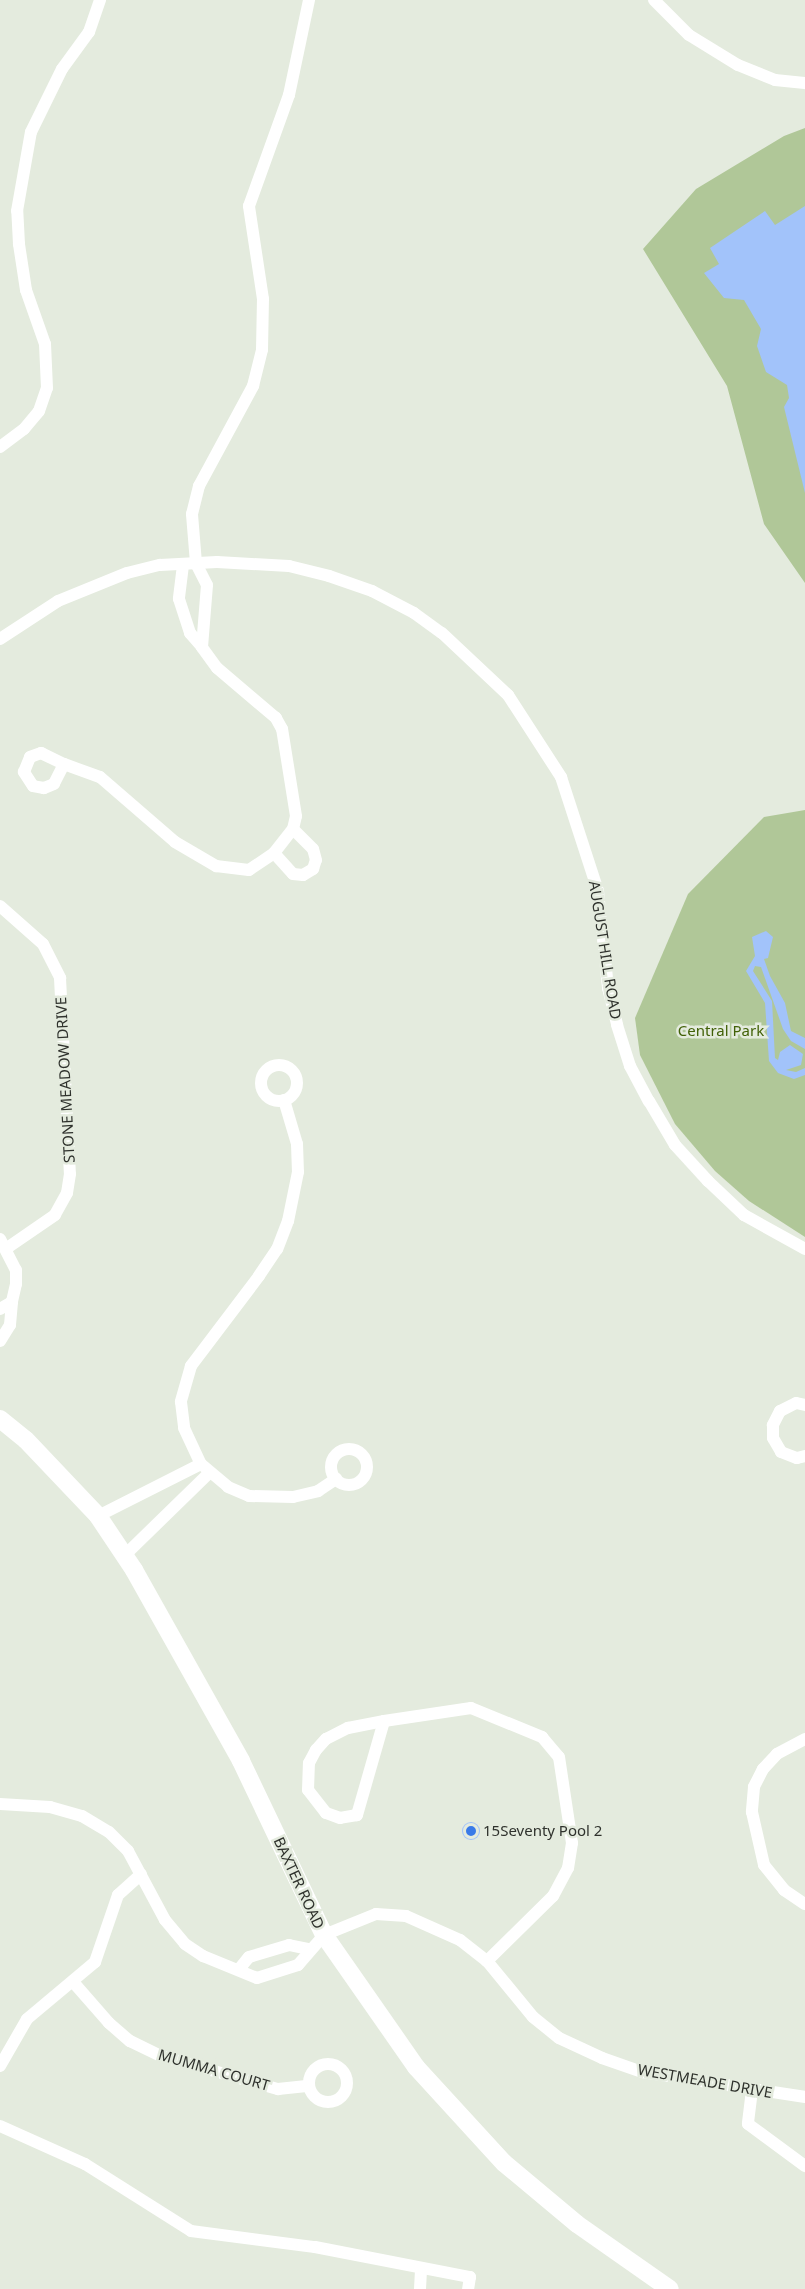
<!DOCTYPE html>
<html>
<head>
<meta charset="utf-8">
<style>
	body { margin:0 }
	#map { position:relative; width:805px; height:2289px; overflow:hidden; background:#e4ebde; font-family:"Noto Sans",sans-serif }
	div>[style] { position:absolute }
	.green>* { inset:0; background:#b0c798 }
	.water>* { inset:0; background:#a2c3fa }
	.round { border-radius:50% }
	.street>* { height:12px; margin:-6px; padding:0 6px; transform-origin:6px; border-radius:6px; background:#fff }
	.street>.ring { margin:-6px; padding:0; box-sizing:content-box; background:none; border:12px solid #fff; border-radius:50% }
	.secondary>* { height:18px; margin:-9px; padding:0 9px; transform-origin:9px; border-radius:9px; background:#fff }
	.dots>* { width:16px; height:16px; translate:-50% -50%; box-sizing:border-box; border:3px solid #e4ebde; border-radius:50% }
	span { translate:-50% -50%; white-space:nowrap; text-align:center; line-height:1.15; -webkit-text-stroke:5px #e4ebde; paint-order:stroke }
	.street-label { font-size:15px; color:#2f322d }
	.park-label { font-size:15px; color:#416107 }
	.poi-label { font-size:15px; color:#2f322d }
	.left { translate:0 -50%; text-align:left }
</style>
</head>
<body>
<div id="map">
	<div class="green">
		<div style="clip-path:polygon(805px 128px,805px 583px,764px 524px,727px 386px,643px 249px,696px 189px,784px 136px)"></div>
		<div style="clip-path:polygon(805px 810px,805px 1237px,749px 1201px,715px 1171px,675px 1124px,640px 1055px,635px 1018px,688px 894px,764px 817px)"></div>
	</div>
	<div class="water">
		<div style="clip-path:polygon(805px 206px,805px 493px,784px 407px,789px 398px,787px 385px,766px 372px,757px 346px,761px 329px,744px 300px,724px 298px,704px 273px,719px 264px,710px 248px,765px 211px,775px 225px)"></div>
		<div style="clip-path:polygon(766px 931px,773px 937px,768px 958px,764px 959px,770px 976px,785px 1003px,791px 1031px,805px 1038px,805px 1049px,791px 1041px,783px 1029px,761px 967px,755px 966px,753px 971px,772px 1001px,775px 1058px,778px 1060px,780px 1052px,790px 1045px,803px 1054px,801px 1065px,786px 1070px,796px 1072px,805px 1068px,805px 1075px,794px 1079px,778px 1073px,769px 1061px,765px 1003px,746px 971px,755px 956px,752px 937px)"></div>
		<div class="round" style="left:462px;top:1822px;width:18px;height:18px"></div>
	</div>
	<div class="street">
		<div style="left:654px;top:0;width:49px;rotate:45deg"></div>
		<div style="left:689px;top:35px;width:57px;rotate:31.5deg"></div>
		<div style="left:738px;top:65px;width:40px;rotate:22deg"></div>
		<div style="left:775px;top:80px;width:30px;rotate:6deg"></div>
		<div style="left:0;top:447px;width:30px;rotate:-37deg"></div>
		<div style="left:24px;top:429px;width:23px;rotate:-50deg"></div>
		<div style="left:39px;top:411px;width:24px;rotate:-71deg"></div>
		<div style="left:47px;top:388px;width:44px;rotate:-92.6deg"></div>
		<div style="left:45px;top:344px;width:57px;rotate:-109.4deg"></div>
		<div style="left:26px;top:290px;width:47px;rotate:-98.7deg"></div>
		<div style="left:19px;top:244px;width:33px;rotate:-93deg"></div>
		<div style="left:17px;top:211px;width:80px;rotate:-80deg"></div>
		<div style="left:31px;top:132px;width:70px;rotate:-63.8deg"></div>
		<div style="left:62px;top:69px;width:46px;rotate:-53.9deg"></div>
		<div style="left:89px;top:32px;width:34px;rotate:-71deg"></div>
		<div style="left:183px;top:565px;width:34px;rotate:97deg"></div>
		<div style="left:179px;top:599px;width:36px;rotate:72deg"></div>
		<div style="left:190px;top:633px;width:18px;rotate:49deg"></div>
		<div style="left:202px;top:647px;width:62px;rotate:-85.4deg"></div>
		<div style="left:207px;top:585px;width:25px;rotate:-117deg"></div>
		<div style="left:196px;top:563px;width:49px;rotate:-94.7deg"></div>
		<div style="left:192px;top:514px;width:29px;rotate:-76deg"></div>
		<div style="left:199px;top:486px;width:114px;rotate:-61.6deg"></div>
		<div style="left:253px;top:386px;width:37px;rotate:-76deg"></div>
		<div style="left:262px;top:350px;width:51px;rotate:-88.9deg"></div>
		<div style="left:263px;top:299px;width:94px;rotate:-98.6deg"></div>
		<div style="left:249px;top:206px;width:118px;rotate:-70.2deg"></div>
		<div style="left:289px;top:95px;width:97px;rotate:-78.1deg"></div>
		<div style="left:0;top:639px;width:69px;rotate:-33.2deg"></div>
		<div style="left:58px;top:601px;width:74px;rotate:-22.1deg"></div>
		<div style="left:127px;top:573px;width:34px;rotate:-14deg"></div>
		<div style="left:160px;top:565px;width:57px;rotate:-3deg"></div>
		<div style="left:217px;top:562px;width:72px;rotate:3.2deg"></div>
		<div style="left:289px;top:566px;width:41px;rotate:14deg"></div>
		<div style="left:329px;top:576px;width:46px;rotate:19.2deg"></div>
		<div style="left:372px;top:591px;width:47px;rotate:27.6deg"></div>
		<div style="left:414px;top:613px;width:34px;rotate:36deg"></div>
		<div style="left:442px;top:633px;width:91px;rotate:43.2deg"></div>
		<div style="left:508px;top:695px;width:98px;rotate:57.1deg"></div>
		<div style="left:561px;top:777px;width:120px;rotate:72deg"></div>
		<div style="left:598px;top:891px;width:98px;rotate:84.1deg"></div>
		<div style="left:608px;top:988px;width:38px;rotate:76deg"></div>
		<div style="left:617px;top:1025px;width:43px;rotate:72.4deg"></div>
		<div style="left:630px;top:1066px;width:40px;rotate:62deg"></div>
		<div style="left:649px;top:1101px;width:51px;rotate:59.4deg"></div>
		<div style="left:675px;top:1145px;width:49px;rotate:47.5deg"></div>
		<div style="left:708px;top:1181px;width:50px;rotate:43.4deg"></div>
		<div style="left:744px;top:1215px;width:70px;rotate:29.1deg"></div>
		<div style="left:41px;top:753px;width:25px;rotate:26deg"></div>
		<div style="left:64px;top:764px;width:22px;rotate:117deg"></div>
		<div style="left:54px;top:784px;width:11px;rotate:158deg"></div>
		<div style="left:44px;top:788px;width:11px;rotate:-170deg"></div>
		<div style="left:33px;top:786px;width:17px;rotate:-123deg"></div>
		<div style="left:24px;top:772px;width:16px;rotate:-68deg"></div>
		<div style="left:30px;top:757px;width:12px;rotate:-20deg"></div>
		<div style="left:64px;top:764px;width:38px;rotate:20deg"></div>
		<div style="left:100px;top:777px;width:99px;rotate:40.9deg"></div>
		<div style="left:175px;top:842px;width:48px;rotate:30.3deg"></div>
		<div style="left:216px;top:866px;width:33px;rotate:7deg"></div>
		<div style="left:249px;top:870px;width:30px;rotate:-34deg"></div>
		<div style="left:274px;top:853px;width:31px;rotate:-52deg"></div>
		<div style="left:293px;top:829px;width:13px;rotate:-77deg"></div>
		<div style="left:296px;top:816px;width:88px;rotate:-99.1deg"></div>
		<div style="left:282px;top:729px;width:13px;rotate:-119deg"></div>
		<div style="left:276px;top:718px;width:77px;rotate:-139.7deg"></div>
		<div style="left:217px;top:668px;width:26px;rotate:-126deg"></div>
		<div style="left:274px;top:853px;width:28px;rotate:48deg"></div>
		<div style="left:293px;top:874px;width:10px;rotate:6deg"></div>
		<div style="left:303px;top:875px;width:12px;rotate:-31deg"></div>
		<div style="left:313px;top:869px;width:9px;rotate:-72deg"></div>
		<div style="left:316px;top:860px;width:11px;rotate:-105deg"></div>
		<div style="left:313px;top:849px;width:28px;rotate:-135deg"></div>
		<div style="left:0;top:906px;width:57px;rotate:41.5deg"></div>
		<div style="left:43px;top:944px;width:38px;rotate:63deg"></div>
		<div style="left:60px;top:978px;width:196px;rotate:87.1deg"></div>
		<div style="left:70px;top:1174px;width:19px;rotate:99deg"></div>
		<div style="left:67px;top:1193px;width:25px;rotate:119deg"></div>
		<div style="left:55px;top:1215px;width:58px;rotate:145.5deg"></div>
		<div class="ring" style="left:261px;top:1065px;width:24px;height:24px"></div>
		<div style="left:284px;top:1100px;width:46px;rotate:73.5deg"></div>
		<div style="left:297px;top:1144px;width:28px;rotate:88deg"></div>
		<div style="left:298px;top:1172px;width:50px;rotate:101.5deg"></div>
		<div style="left:288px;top:1221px;width:30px;rotate:111deg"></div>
		<div style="left:277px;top:1249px;width:32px;rotate:124deg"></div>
		<div style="left:259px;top:1276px;width:113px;rotate:127.1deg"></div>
		<div style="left:191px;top:1366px;width:37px;rotate:106deg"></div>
		<div style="left:181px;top:1402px;width:26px;rotate:83deg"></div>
		<div style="left:184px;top:1428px;width:40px;rotate:65deg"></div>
		<div style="left:201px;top:1464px;width:35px;rotate:40deg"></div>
		<div style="left:228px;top:1487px;width:23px;rotate:23deg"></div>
		<div style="left:249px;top:1496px;width:44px;rotate:1.3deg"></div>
		<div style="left:293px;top:1497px;width:26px;rotate:-13deg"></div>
		<div style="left:318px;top:1491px;width:22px;rotate:-34deg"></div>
		<div style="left:0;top:1239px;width:35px;rotate:63deg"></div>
		<div style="left:16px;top:1270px;width:14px;rotate:90deg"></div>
		<div style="left:16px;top:1284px;width:18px;rotate:103deg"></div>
		<div style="left:12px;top:1302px;width:14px;rotate:150deg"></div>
		<div style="left:0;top:1341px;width:19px;rotate:-58deg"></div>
		<div style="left:10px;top:1325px;width:23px;rotate:-85deg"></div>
		<div style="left:805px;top:1405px;width:9px;rotate:-167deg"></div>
		<div style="left:796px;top:1403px;width:18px;rotate:153deg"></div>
		<div style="left:780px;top:1411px;width:16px;rotate:117deg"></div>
		<div style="left:773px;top:1425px;width:13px;rotate:90deg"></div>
		<div style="left:773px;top:1438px;width:16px;rotate:60deg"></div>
		<div style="left:781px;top:1452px;width:17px;rotate:21deg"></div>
		<div style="left:797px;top:1458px;width:8px;rotate:-14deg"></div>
		<div class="ring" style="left:331px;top:1449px;width:24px;height:24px"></div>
		<div style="left:98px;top:1516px;width:115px;rotate:-26.8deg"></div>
		<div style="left:124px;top:1556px;width:120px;rotate:-44.3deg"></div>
		<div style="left:384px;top:1721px;width:88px;rotate:-8.5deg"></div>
		<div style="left:471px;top:1708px;width:77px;rotate:22.2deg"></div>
		<div style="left:542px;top:1737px;width:26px;rotate:50deg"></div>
		<div style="left:559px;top:1757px;width:87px;rotate:81.4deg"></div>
		<div style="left:572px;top:1843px;width:25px;rotate:99deg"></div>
		<div style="left:568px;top:1868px;width:32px;rotate:118deg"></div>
		<div style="left:553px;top:1896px;width:93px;rotate:135.4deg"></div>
		<div style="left:384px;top:1721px;width:98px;rotate:106deg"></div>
		<div style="left:357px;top:1815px;width:17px;rotate:170deg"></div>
		<div style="left:340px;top:1818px;width:15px;rotate:-160deg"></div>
		<div style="left:326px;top:1813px;width:29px;rotate:-128deg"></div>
		<div style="left:308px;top:1790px;width:27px;rotate:-88deg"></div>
		<div style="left:309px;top:1763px;width:15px;rotate:-62deg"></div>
		<div style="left:316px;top:1750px;width:15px;rotate:-48deg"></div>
		<div style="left:326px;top:1739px;width:25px;rotate:-27deg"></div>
		<div style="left:348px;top:1728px;width:37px;rotate:-11deg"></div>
		<div style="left:805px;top:1739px;width:32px;rotate:152deg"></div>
		<div style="left:777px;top:1754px;width:21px;rotate:133deg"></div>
		<div style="left:763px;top:1769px;width:20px;rotate:117deg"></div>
		<div style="left:754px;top:1787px;width:25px;rotate:95deg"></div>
		<div style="left:752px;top:1812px;width:54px;rotate:77.2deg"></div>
		<div style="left:764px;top:1865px;width:32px;rotate:51deg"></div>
		<div style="left:784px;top:1890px;width:25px;rotate:34deg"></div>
		<div style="left:0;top:1804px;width:50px;rotate:3.4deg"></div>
		<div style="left:50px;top:1807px;width:33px;rotate:16deg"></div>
		<div style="left:82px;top:1816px;width:31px;rotate:31deg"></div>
		<div style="left:109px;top:1832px;width:27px;rotate:45deg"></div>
		<div style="left:128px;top:1851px;width:78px;rotate:61.8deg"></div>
		<div style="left:165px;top:1920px;width:31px;rotate:50deg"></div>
		<div style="left:185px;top:1944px;width:22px;rotate:34deg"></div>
		<div style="left:203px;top:1956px;width:58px;rotate:22.2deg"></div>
		<div style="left:257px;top:1978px;width:43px;rotate:-17.6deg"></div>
		<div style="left:298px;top:1965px;width:40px;rotate:-49deg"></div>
		<div style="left:324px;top:1935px;width:56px;rotate:-22deg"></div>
		<div style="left:376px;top:1914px;width:30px;rotate:4deg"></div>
		<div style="left:406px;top:1916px;width:59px;rotate:24deg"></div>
		<div style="left:460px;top:1940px;width:34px;rotate:38deg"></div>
		<div style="left:487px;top:1961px;width:72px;rotate:50.6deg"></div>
		<div style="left:533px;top:2017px;width:33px;rotate:39deg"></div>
		<div style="left:559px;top:2038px;width:47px;rotate:24.9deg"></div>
		<div style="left:602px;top:2058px;width:42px;rotate:19.3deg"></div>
		<div style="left:642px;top:2072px;width:165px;rotate:8.7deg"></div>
		<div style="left:240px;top:1968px;width:14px;rotate:-51deg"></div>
		<div style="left:249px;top:1957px;width:42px;rotate:-16.7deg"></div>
		<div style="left:289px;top:1945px;width:19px;rotate:12deg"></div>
		<div style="left:74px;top:1983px;width:53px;rotate:48.8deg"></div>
		<div style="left:109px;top:2023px;width:28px;rotate:41deg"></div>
		<div style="left:130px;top:2041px;width:34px;rotate:26deg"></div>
		<div style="left:161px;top:2056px;width:122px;rotate:15.8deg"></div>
		<div style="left:278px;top:2089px;width:31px;rotate:-6deg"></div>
		<div class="ring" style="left:309px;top:2064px;width:26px;height:26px"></div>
		<div style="left:0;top:2066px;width:54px;rotate:-60.1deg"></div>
		<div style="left:27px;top:2019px;width:89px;rotate:-40deg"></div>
		<div style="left:95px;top:1962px;width:71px;rotate:-71.1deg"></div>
		<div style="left:118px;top:1895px;width:31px;rotate:-42deg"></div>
		<div style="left:752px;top:2090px;width:34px;rotate:97deg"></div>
		<div style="left:748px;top:2124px;width:71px;rotate:36.4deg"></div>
		<div style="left:0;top:2126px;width:93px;rotate:24.1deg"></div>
		<div style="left:85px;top:2164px;width:125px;rotate:32.3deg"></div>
		<div style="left:191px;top:2231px;width:125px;rotate:7.4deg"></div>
		<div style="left:315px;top:2247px;width:158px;rotate:11deg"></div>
		<div style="left:470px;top:2277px;width:12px;rotate:99deg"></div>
		<div style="left:420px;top:2289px;width:21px;rotate:-87deg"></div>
	</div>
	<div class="secondary">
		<div style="left:0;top:1419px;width:33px;rotate:39deg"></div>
		<div style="left:26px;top:1440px;width:105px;rotate:46.5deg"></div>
		<div style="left:98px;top:1516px;width:65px;rotate:56.3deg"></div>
		<div style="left:134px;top:1570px;width:219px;rotate:60.7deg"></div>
		<div style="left:241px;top:1761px;width:193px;rotate:64.5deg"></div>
		<div style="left:324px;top:1935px;width:161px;rotate:55.1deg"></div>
		<div style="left:416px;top:2067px;width:130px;rotate:47.5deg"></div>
		<div style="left:504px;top:2163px;width:95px;rotate:39.9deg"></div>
		<div style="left:577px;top:2224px;width:113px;rotate:35deg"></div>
	</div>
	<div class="dots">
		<div style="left:471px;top:1831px;background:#397ae8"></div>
	</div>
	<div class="street-label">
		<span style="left:605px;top:950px;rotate:81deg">AUGUST HILL ROAD</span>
		<span style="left:65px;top:1080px;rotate:-93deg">STONE MEADOW DRIVE</span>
		<span style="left:299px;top:1883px;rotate:65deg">BAXTER ROAD</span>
		<span style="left:214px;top:2070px;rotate:16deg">MUMMA COURT</span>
		<span style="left:705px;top:2081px;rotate:10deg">WESTMEADE DRIVE</span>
	</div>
	<div class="park-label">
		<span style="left:721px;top:1031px">Central Park</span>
	</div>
	<div class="poi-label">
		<span class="left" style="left:483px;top:1831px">15Seventy Pool 2</span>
	</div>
</div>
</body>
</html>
